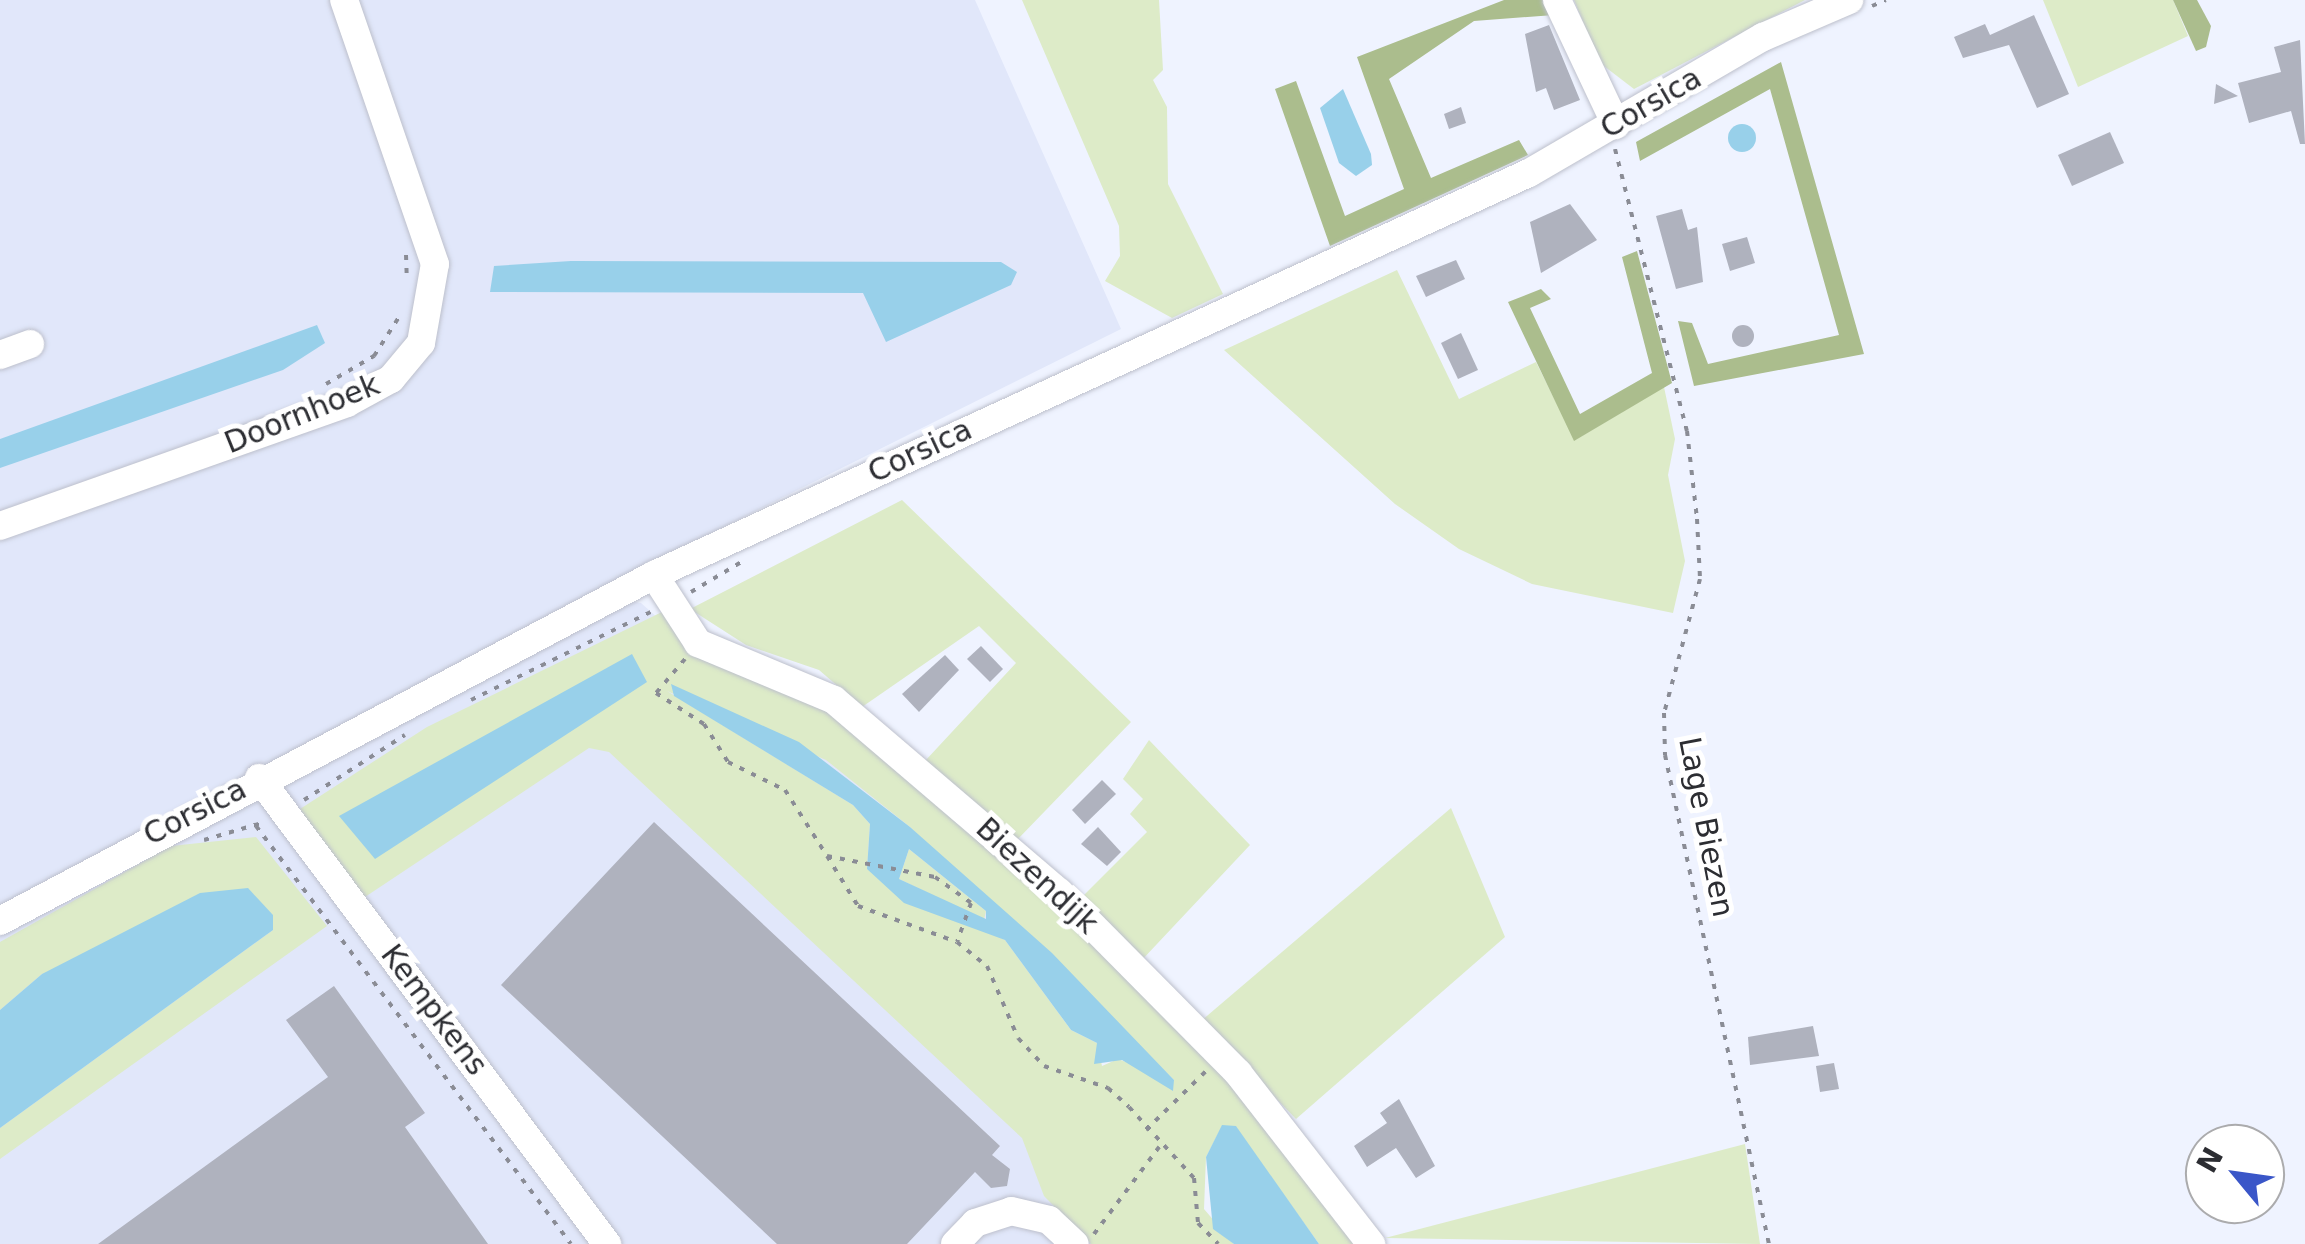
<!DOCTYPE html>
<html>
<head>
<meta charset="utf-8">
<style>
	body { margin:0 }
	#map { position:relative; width:2305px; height:1244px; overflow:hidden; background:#eff3ff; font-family:"DejaVu Sans",sans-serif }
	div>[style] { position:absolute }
	.built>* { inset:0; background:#e1e7fa }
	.green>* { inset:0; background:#ddebc8 }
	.forest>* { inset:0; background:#abbd8d }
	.water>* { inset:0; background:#98d0ea }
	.round { border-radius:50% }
	.building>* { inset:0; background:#afb2be }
	.path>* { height:4px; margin-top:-2px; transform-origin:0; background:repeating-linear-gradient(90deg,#8a8c95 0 5px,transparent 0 13px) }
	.roads { filter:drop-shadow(0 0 2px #bdc0cc) drop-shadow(0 0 2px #bdc0cc) }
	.minor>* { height:28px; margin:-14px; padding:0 14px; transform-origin:14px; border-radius:14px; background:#fff }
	span { translate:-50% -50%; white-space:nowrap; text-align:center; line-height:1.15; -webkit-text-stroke:10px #fff; paint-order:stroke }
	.street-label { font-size:30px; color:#2c2d32 }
	.north { position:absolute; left:2185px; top:1124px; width:100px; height:100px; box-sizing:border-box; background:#fff; border:2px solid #ababad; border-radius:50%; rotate:299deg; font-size:28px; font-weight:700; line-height:40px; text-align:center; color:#2c2d32 }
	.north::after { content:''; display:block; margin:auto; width:35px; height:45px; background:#3a56c8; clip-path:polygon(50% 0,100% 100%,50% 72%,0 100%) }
</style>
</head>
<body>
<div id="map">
	<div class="built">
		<div style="clip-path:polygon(0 0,975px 0,1121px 329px,589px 594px,641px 603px,696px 652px,996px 846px,1145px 1244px,0 1244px)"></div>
	</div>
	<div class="green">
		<div style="clip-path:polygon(1022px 0,1159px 0,1163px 70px,1153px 80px,1167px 107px,1168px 184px,1223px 294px,1172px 318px,1105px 281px,1120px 256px,1119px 226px)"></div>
		<div style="clip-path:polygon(1574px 0,1805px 0,1634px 89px,1600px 63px)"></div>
		<div style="clip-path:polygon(2043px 0,2173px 0,2188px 36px,2078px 87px)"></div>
		<div style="clip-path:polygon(1397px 270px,1459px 399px,1536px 362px,1575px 440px,1664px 387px,1675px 439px,1668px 475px,1685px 561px,1673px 613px,1532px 584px,1459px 549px,1395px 504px,1224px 350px)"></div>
		<div style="clip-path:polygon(902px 500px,1131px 722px,1017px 840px,925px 761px,1016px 663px,979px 626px,862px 707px,819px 670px,746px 645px,690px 609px)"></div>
		<div style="clip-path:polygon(evenodd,664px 611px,832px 710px,965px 813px,1224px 1070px,1363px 1244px,1319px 1244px,1235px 1127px,1219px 1132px,1206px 1157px,1204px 1209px,1234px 1244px,1091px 1244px,1044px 1196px,1022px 1138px,609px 752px,589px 748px,362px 899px,300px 809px,427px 727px,664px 611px,667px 691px,826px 760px,910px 827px,1174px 1080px,1118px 1059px,1102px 1066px,1097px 1043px,1071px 1030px,1005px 940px,867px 869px,870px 824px,853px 805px,667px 691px)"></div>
		<div style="clip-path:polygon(1149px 740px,1250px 845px,1141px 961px,1079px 900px,1147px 832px,1130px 814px,1143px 799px,1123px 779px)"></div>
		<div style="clip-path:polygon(1451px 808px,1505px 937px,1296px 1119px,1201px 1021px)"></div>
		<div style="clip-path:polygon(256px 837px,327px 926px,0 1159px,0 1128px,273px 930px,42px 974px,0 1010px,0 942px,171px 846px)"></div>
		<div style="clip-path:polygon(909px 849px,986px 911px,984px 920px,899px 879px)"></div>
		<div style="clip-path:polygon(1745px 1144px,1760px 1244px,1385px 1238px)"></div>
	</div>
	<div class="forest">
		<div style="clip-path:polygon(1504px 0,1547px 0,1554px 15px,1474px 21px,1389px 79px,1431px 178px,1519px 140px,1528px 155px,1330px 246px,1275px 89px,1296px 81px,1345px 216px,1404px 189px,1357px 57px)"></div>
		<div style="clip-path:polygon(2173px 0,2197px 0,2211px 26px,2206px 47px,2196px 51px)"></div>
		<div style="clip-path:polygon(1781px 62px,1864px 354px,1694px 386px,1678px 321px,1692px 323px,1708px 364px,1839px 335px,1770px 89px,1640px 161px,1636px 142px)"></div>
		<div style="clip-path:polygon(1637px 251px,1672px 383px,1574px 441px,1508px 302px,1541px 289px,1551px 299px,1530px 308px,1580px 414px,1652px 373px,1622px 257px)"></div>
	</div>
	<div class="water">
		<div style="clip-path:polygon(1343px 89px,1371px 154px,1372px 165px,1356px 176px,1339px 163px,1320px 108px)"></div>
		<div class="round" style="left:1728px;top:124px;width:28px;height:28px"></div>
		<div style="clip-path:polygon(571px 261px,1001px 262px,1017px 272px,1011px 285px,886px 342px,863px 293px,490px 292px,494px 266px)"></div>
		<div style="clip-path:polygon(317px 325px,325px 343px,283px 370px,0 468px,0 439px)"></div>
		<div style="clip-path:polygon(632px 654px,647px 682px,375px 859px,339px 816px)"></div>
		<div style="clip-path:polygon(evenodd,671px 684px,799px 742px,910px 827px,1052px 953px,1174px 1080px,1173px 1091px,1122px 1060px,1094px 1064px,1097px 1043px,1071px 1030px,1005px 940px,904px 903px,867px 869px,870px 824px,853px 805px,674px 696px,671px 684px,909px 849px,986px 911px,986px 919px,899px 879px,909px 849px)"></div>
		<div style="clip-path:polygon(248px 888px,273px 915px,273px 930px,0 1128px,0 1010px,42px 974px,200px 893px)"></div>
		<div style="clip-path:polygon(1222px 1125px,1236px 1126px,1319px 1244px,1234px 1244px,1213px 1229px,1206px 1157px)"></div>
	</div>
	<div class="building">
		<div style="clip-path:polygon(2034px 15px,2069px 94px,2037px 108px,2009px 45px,1963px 58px,1954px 37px,1985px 24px,1990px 35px)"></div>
		<div style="clip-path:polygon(1549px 25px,1580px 100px,1554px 110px,1546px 88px,1536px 92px,1525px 34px)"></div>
		<div style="clip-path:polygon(2300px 40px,2305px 144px,2300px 144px,2291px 111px,2249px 123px,2238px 83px,2281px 72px,2274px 47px)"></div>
		<div style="clip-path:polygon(2216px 84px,2238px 96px,2214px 104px)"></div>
		<div style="clip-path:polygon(1461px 107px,1466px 123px,1449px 129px,1444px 114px)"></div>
		<div style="clip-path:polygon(2110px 132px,2124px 163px,2072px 186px,2058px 155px)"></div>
		<div style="clip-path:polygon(1570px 204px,1597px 240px,1541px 273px,1530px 222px)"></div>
		<div style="clip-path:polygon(1682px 209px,1688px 230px,1697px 227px,1703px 282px,1676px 289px,1656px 216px)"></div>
		<div style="clip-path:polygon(1747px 237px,1755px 263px,1730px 271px,1722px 244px)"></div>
		<div style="clip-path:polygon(1456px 260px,1465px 279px,1426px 297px,1416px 276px)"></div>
		<div class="round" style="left:1732px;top:325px;width:22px;height:22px"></div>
		<div style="clip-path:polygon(1461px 333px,1478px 370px,1458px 379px,1441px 343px)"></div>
		<div style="clip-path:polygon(981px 646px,1003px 669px,990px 682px,967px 659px)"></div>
		<div style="clip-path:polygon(945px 655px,959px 670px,919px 712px,902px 694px)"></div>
		<div style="clip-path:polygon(1102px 780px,1116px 794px,1085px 824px,1072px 810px)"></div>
		<div style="clip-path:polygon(654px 822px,1000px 1146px,992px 1155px,1010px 1169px,1007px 1186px,991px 1188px,975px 1172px,907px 1244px,777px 1244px,501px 985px)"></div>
		<div style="clip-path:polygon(1098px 827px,1121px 852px,1107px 866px,1081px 844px)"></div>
		<div style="clip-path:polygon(334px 986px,425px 1113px,405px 1127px,488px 1244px,98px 1244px,328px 1077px,286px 1020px)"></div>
		<div style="clip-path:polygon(1813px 1026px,1819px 1056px,1750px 1065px,1748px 1037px)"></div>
		<div style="clip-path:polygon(1834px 1063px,1839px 1089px,1820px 1092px,1816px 1066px)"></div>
		<div style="clip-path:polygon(1399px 1099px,1435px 1166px,1416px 1178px,1396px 1148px,1367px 1167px,1354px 1146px,1387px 1123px,1380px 1113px)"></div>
	</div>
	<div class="path">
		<div style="left:1872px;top:6px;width:15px;rotate:-23deg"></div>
		<div style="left:1615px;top:149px;width:291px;rotate:75.7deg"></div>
		<div style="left:1687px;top:431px;width:89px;rotate:83.5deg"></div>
		<div style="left:1697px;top:519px;width:60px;rotate:87.1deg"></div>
		<div style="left:1700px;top:579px;width:139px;rotate:105deg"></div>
		<div style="left:1664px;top:713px;width:42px;rotate:88.6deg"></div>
		<div style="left:1665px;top:755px;width:500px;rotate:78deg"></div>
		<div style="left:406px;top:255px;width:26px;rotate:88deg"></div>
		<div style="left:326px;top:384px;width:56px;rotate:-30.3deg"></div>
		<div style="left:374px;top:356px;width:50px;rotate:-57.3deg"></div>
		<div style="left:691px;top:592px;width:61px;rotate:-30.8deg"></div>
		<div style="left:685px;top:659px;width:45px;rotate:130.5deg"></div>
		<div style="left:656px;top:693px;width:57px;rotate:32.9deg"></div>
		<div style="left:704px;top:724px;width:45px;rotate:57.7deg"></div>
		<div style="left:728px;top:762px;width:64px;rotate:26.2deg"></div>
		<div style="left:785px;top:790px;width:78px;rotate:57.5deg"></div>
		<div style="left:827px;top:856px;width:110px;rotate:11deg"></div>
		<div style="left:935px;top:877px;width:44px;rotate:35.8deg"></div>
		<div style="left:971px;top:903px;width:41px;rotate:109.7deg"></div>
		<div style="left:471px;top:700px;width:200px;rotate:-26.1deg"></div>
		<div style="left:304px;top:800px;width:120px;rotate:-32.8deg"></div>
		<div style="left:256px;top:826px;width:523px;rotate:53deg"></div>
		<div style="left:204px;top:840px;width:64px;rotate:-16.4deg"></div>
		<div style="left:827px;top:856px;width:59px;rotate:58.2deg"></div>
		<div style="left:858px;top:906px;width:105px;rotate:20deg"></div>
		<div style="left:957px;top:942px;width:38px;rotate:39deg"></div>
		<div style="left:987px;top:966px;width:78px;rotate:66.7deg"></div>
		<div style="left:1018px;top:1038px;width:38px;rotate:47deg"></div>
		<div style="left:1044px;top:1066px;width:68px;rotate:19deg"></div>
		<div style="left:1108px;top:1088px;width:28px;rotate:42deg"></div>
		<div style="left:1129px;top:1107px;width:96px;rotate:47.5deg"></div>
		<div style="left:1194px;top:1178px;width:45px;rotate:84.9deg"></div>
		<div style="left:1198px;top:1223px;width:29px;rotate:46deg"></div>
		<div style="left:1146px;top:1130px;width:86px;rotate:-44.5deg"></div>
		<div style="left:1094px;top:1234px;width:109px;rotate:-53.2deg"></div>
	</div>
	<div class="roads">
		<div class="minor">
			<div style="left:1557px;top:0;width:138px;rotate:64.7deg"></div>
			<div style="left:0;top:355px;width:32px;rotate:-20deg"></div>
			<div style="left:0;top:526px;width:368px;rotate:-19.5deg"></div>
			<div style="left:347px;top:403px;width:50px;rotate:-28.6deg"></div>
			<div style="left:391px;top:379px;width:47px;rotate:-50.2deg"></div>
			<div style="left:421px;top:343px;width:80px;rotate:-80deg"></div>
			<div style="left:435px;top:264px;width:279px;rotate:-109deg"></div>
			<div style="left:654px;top:575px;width:81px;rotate:57.1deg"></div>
			<div style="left:698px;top:643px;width:147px;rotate:22.7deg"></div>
			<div style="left:834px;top:700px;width:296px;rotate:40.5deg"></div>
			<div style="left:1059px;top:892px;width:255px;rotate:45.3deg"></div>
			<div style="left:1238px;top:1073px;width:217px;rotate:52.1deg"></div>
			<div style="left:259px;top:778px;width:582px;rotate:53.25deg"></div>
			<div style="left:0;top:921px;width:740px;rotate:-27.88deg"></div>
			<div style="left:654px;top:575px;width:963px;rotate:-24.68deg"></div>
			<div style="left:1529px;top:173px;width:271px;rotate:-30.2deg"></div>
			<div style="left:1763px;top:37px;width:94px;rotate:-23.3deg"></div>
			<div style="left:955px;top:1244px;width:29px;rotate:-46deg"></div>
			<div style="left:975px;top:1223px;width:38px;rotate:-18deg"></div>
			<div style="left:1011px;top:1211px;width:39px;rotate:13deg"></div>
			<div style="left:1049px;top:1220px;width:35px;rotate:43deg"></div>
		</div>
	</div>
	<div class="street-label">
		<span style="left:1651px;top:103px;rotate:-30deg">Corsica</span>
		<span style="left:302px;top:414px;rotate:-22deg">Doornhoek</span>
		<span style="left:920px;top:451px;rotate:-25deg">Corsica</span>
		<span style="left:195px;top:812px;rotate:-27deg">Corsica</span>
		<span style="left:1706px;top:827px;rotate:79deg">Lage Biezen</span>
		<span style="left:1037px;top:876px;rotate:43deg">Biezendijk</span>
		<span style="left:434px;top:1010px;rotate:53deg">Kempkens</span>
	</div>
	<div class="north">N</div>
</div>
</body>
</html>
